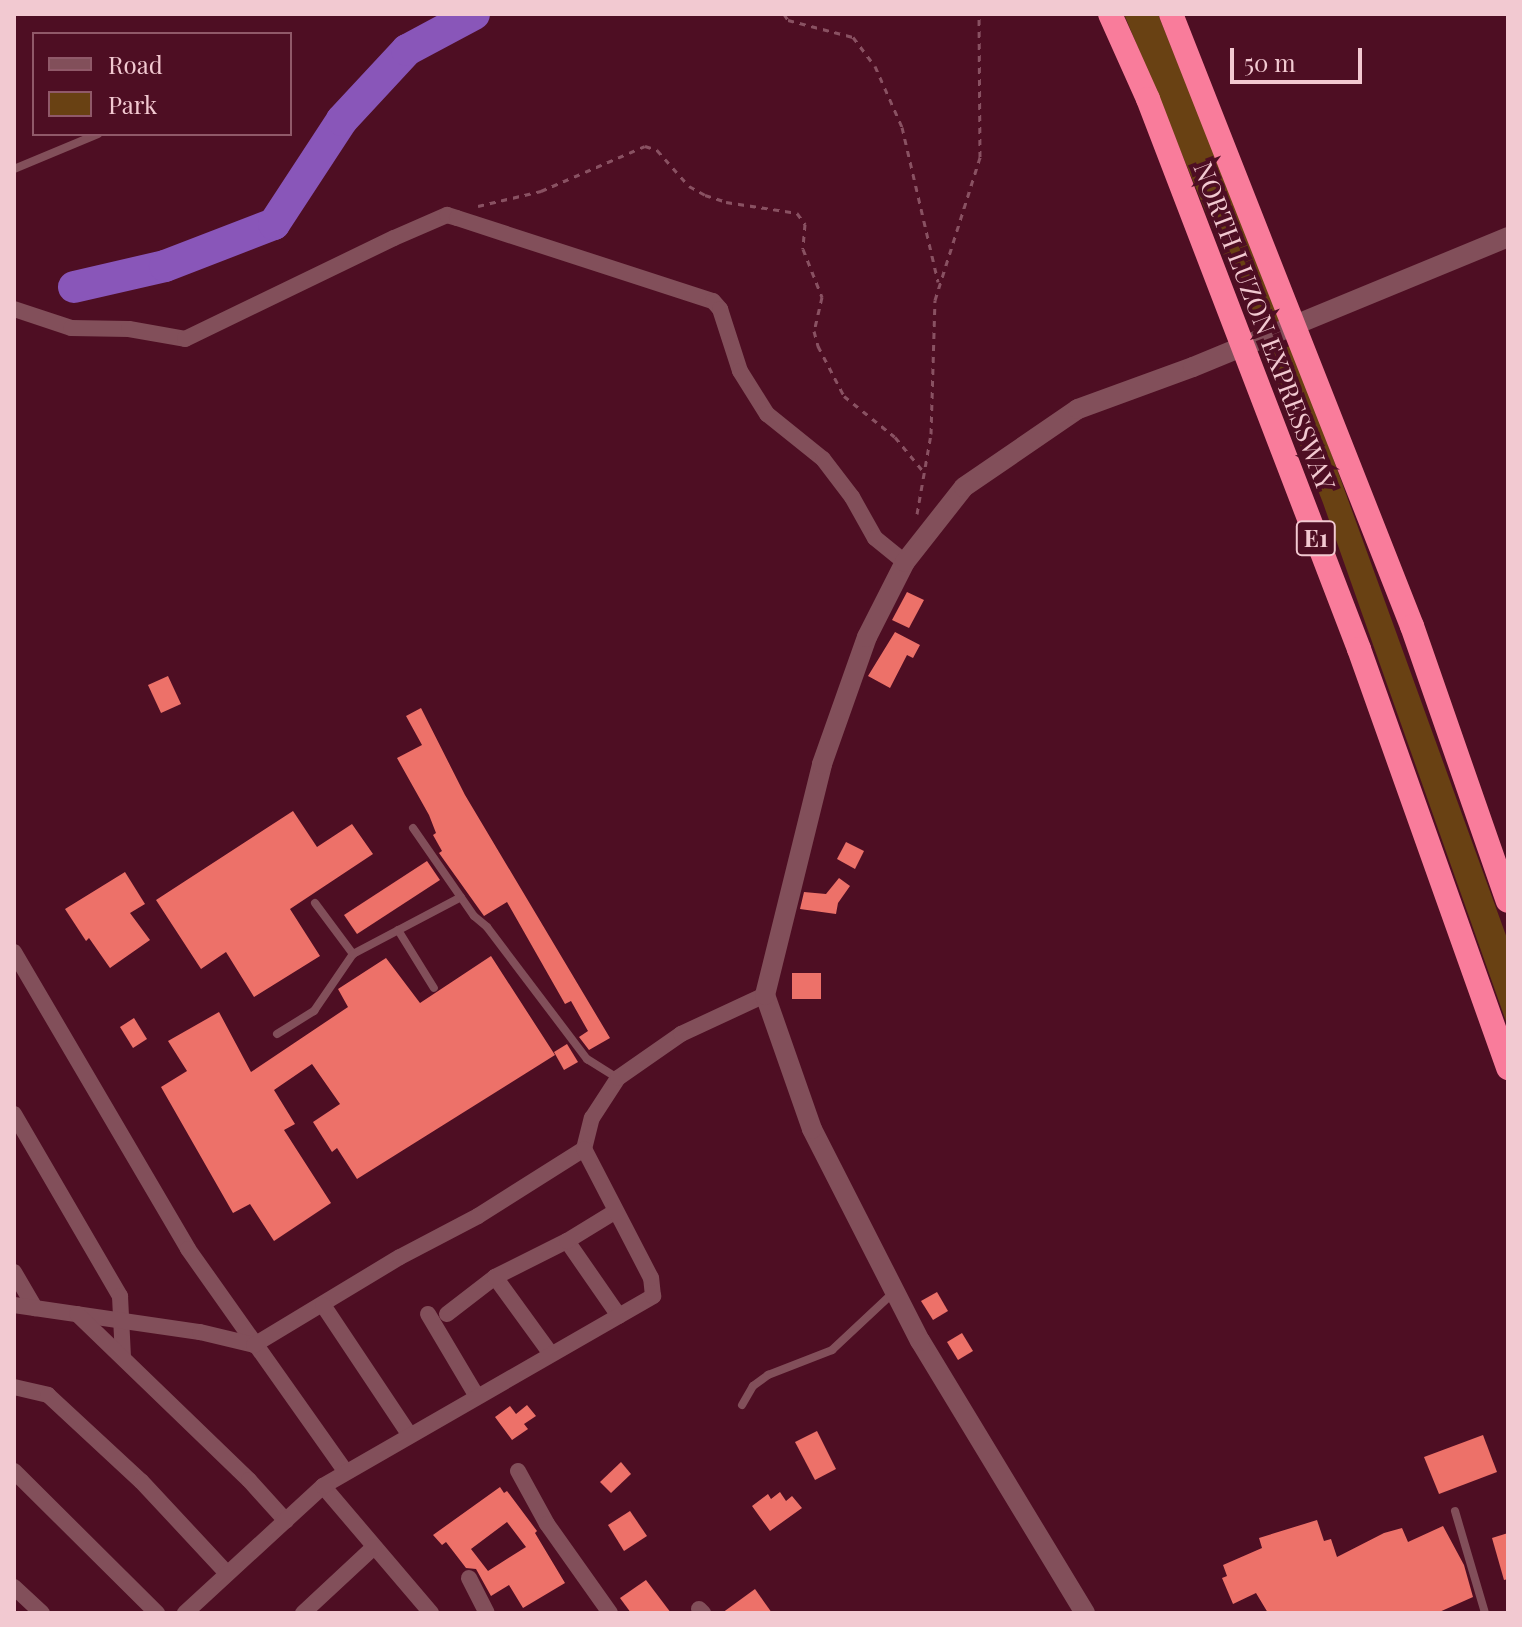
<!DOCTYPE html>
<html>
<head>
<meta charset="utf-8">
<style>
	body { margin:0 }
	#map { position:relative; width:1522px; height:1627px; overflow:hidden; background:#4e0e23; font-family:"Playfair Display",serif }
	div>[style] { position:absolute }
	.green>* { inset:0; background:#694113 }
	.river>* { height:32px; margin:-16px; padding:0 16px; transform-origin:16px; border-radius:16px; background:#8956b9 }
	.building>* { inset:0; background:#ed7169 }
	.path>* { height:3px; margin-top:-1.5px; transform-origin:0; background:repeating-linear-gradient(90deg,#895162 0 6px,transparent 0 12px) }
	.service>* { height:8px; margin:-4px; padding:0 4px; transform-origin:4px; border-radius:4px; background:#824f5a }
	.minor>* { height:16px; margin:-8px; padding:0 8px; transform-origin:8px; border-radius:8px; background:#824f5a }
	.tertiary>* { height:20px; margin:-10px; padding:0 10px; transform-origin:10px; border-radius:10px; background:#824f5a }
	.motorway>* { height:24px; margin:-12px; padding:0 12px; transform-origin:12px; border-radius:12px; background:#f97c9b }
	span { translate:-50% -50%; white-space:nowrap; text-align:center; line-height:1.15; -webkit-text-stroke:8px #4e0e23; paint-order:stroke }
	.shield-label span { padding:2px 6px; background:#4e0e23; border:2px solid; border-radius:6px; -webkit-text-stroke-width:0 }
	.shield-label { font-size:24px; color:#f2c9d1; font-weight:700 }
	.street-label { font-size:26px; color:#f2c9d1 }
	.frame { position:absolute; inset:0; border:16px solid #f2c9d1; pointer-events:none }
	.legend { position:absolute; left:32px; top:32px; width:260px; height:104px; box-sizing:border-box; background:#4e0e23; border:2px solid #905969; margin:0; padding:10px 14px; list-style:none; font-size:24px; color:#f2c9d1 }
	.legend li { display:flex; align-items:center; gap:16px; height:40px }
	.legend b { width:40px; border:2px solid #905969 }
	.scale { position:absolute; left:1230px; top:48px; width:132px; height:36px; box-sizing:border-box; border:4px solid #f2c9d1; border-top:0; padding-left:10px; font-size:24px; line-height:28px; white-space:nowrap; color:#f2c9d1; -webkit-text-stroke:6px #4e0e23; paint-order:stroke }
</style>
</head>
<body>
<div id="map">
	<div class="green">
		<div style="clip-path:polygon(1124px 14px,1158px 14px,1282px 321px,1255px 331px)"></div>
		<div style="clip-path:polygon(1292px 345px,1508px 941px,1508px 1027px,1323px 503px,1265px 356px)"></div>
	</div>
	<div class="river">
		<div style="left:74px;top:287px;width:93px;rotate:-13deg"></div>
		<div style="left:165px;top:266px;width:117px;rotate:-21.1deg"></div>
		<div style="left:274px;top:224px;width:124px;rotate:-56.8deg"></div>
		<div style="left:342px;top:120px;width:96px;rotate:-47.1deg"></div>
		<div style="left:407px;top:50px;width:76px;rotate:-28.2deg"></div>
	</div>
	<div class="building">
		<div style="clip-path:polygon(907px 592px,924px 600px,909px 628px,892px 620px)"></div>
		<div style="clip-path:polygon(895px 632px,920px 645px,913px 658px,907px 655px,890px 688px,868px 676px)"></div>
		<div style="clip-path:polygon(168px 676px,181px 704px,161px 713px,148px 685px)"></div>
		<div style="clip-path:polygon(421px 708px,465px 795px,610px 1038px,589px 1050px,579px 1037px,588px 1031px,571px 1001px,565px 1004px,507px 902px,484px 916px,439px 853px,442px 851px,433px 835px,436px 833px,429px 815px,397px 758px,422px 745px,406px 716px)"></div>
		<div style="clip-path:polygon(293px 811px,317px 847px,352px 824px,373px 854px,290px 909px,320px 956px,254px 997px,226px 952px,201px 969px,156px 900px)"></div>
		<div style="clip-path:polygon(846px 842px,864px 851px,855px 869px,837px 859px)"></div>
		<div style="clip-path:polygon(427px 861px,440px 880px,357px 934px,344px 915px)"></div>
		<div style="clip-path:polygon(125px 872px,145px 904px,130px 913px,150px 940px,110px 968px,89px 938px,86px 941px,65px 909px)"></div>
		<div style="clip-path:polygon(839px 878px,850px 886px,838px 903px,836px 914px,800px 909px,804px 892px,826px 894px)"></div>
		<div style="clip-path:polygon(491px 956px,555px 1055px,357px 1179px,337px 1148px,332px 1152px,313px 1122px,340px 1104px,312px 1064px,274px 1090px,295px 1124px,284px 1130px,331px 1203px,274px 1241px,250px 1204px,233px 1213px,161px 1087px,187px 1071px,168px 1041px,219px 1012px,251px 1072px,348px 1007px,338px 989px,386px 958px,420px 1003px)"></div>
		<div style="clip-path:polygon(792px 973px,821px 973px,821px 999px,792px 999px)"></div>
		<div style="clip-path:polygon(134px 1018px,147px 1039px,133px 1048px,120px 1027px)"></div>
		<div style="clip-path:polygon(567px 1044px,578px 1062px,564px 1070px,554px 1052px)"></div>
		<div style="clip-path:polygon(937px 1292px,948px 1311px,933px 1320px,921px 1301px)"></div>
		<div style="clip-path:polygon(962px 1333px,973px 1351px,958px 1360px,947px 1342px)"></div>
		<div style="clip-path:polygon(527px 1405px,536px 1416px,524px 1424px,528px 1429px,512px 1440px,495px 1417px,510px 1406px,516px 1414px)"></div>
		<div style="clip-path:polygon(817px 1431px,836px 1469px,815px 1480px,795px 1442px)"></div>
		<div style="clip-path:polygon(1483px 1435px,1497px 1472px,1439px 1494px,1424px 1457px)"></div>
		<div style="clip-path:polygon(621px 1462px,631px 1474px,611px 1493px,600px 1482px)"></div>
		<div style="clip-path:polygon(evenodd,500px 1487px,504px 1493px,507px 1491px,537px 1531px,535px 1533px,565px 1583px,523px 1608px,509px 1585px,491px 1596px,476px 1569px,466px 1568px,446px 1542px,442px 1545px,433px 1535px,500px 1487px,507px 1522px,526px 1547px,488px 1571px,471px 1549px,507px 1522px)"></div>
		<div style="clip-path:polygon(780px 1492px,786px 1501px,792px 1496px,802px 1508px,770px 1531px,752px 1506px,768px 1494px,771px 1499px)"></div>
		<div style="clip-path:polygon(630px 1511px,647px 1536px,624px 1551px,608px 1525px)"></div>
		<div style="clip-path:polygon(1317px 1520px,1324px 1541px,1331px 1539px,1337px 1557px,1384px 1533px,1402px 1528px,1408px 1542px,1443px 1526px,1464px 1565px,1473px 1597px,1437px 1613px,1268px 1613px,1256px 1593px,1233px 1604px,1222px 1578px,1227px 1576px,1223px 1565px,1262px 1548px,1259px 1538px)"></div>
		<div style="clip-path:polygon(1508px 1533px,1508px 1579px,1504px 1580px,1492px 1538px)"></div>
		<div style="clip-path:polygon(646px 1580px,671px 1613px,631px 1613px,620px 1598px)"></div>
		<div style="clip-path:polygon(755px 1589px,772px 1613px,722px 1613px)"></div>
	</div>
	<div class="path">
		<div style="left:784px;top:14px;width:7px;rotate:56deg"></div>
		<div style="left:788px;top:20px;width:67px;rotate:14.7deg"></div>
		<div style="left:853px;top:37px;width:36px;rotate:53deg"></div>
		<div style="left:875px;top:66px;width:67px;rotate:66.1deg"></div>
		<div style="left:902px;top:127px;width:159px;rotate:76.9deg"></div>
		<div style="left:478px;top:206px;width:65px;rotate:-13.4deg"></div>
		<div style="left:541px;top:191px;width:113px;rotate:-23.4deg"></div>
		<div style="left:645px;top:146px;width:13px;rotate:18deg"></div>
		<div style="left:657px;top:150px;width:48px;rotate:48.4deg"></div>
		<div style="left:689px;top:186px;width:18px;rotate:29deg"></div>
		<div style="left:705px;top:195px;width:22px;rotate:18deg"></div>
		<div style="left:726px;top:202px;width:72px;rotate:8.8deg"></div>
		<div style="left:797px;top:213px;width:14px;rotate:54deg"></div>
		<div style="left:805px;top:224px;width:25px;rotate:95deg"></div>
		<div style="left:803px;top:249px;width:52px;rotate:68.4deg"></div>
		<div style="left:822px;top:297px;width:35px;rotate:103deg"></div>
		<div style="left:814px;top:331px;width:16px;rotate:75deg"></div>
		<div style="left:818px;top:346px;width:56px;rotate:62.5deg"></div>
		<div style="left:844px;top:396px;width:65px;rotate:38.8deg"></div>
		<div style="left:895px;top:437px;width:44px;rotate:50.5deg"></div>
		<div style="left:917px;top:514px;width:81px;rotate:-80.1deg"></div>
		<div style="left:931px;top:434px;width:134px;rotate:-88.3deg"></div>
		<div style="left:935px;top:300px;width:150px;rotate:-72.5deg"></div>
		<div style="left:980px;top:157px;width:143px;rotate:-90.4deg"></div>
	</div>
	<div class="service">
		<div style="left:14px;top:169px;width:91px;rotate:-22.6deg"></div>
		<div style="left:413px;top:828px;width:107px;rotate:55.3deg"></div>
		<div style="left:474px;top:916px;width:17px;rotate:40deg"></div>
		<div style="left:487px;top:927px;width:166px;rotate:52.9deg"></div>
		<div style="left:587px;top:1059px;width:36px;rotate:32deg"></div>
		<div style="left:315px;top:903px;width:64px;rotate:53.3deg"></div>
		<div style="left:398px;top:930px;width:68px;rotate:58.2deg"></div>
		<div style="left:277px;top:1034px;width:44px;rotate:-31.9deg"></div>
		<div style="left:314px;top:1011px;width:69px;rotate:-55.6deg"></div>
		<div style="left:353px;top:954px;width:122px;rotate:-27.8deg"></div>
		<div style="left:742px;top:1405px;width:22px;rotate:-60deg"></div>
		<div style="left:753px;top:1386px;width:19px;rotate:-36deg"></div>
		<div style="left:768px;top:1375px;width:69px;rotate:-21.3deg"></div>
		<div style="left:832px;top:1350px;width:86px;rotate:-43.1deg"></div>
		<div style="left:1455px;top:1511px;width:106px;rotate:73.6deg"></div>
	</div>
	<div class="minor">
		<div style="left:14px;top:309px;width:60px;rotate:18.4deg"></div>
		<div style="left:71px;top:328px;width:58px;rotate:1deg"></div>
		<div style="left:129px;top:329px;width:57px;rotate:10.1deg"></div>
		<div style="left:185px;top:339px;width:232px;rotate:-25.8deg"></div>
		<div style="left:394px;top:238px;width:58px;rotate:-23.5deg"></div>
		<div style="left:447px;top:215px;width:10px;rotate:17deg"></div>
		<div style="left:457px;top:218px;width:269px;rotate:18deg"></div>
		<div style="left:713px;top:301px;width:11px;rotate:49deg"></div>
		<div style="left:720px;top:309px;width:65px;rotate:72.1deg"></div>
		<div style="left:740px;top:371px;width:51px;rotate:57.9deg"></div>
		<div style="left:767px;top:414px;width:72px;rotate:38.8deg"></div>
		<div style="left:823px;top:459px;width:48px;rotate:52.7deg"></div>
		<div style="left:852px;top:497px;width:47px;rotate:60.7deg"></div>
		<div style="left:875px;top:538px;width:38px;rotate:39deg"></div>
		<div style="left:14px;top:952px;width:344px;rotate:59.6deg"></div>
		<div style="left:188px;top:1249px;width:273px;rotate:54.7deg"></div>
		<div style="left:14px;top:1114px;width:211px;rotate:59.8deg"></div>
		<div style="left:120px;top:1296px;width:61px;rotate:87.2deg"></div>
		<div style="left:567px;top:1241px;width:91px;rotate:55.3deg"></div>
		<div style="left:14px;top:1272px;width:42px;rotate:59.7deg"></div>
		<div style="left:495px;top:1277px;width:95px;rotate:54deg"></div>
		<div style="left:14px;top:1305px;width:188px;rotate:8.3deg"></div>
		<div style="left:200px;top:1332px;width:56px;rotate:13.5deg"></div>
		<div style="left:254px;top:1345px;width:170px;rotate:-31.1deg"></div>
		<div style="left:400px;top:1257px;width:88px;rotate:-27.7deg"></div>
		<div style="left:478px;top:1216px;width:125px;rotate:-32.3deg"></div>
		<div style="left:584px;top:1149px;width:32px;rotate:-76deg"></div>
		<div style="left:592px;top:1118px;width:48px;rotate:-57deg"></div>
		<div style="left:618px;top:1078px;width:77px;rotate:-34.9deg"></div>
		<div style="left:681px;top:1034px;width:93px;rotate:-24.9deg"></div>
		<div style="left:323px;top:1305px;width:155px;rotate:56.3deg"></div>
		<div style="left:77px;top:1314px;width:239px;rotate:44deg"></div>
		<div style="left:249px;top:1480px;width:55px;rotate:47.9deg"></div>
		<div style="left:428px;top:1314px;width:94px;rotate:59.3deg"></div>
		<div style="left:447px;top:1314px;width:61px;rotate:-37.6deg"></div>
		<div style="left:495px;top:1277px;width:80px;rotate:-26.6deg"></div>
		<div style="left:567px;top:1241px;width:57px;rotate:-31.5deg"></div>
		<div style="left:14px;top:1387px;width:35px;rotate:13deg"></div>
		<div style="left:48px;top:1395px;width:127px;rotate:42.8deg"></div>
		<div style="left:141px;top:1481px;width:125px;rotate:47deg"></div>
		<div style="left:14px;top:1471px;width:202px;rotate:44.8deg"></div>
		<div style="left:518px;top:1471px;width:60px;rotate:61.3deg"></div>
		<div style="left:547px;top:1524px;width:109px;rotate:54.7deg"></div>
		<div style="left:323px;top:1486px;width:167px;rotate:49.6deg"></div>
		<div style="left:469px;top:1578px;width:39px;rotate:63deg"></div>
		<div style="left:14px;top:1587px;width:38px;rotate:43deg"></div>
		<div style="left:699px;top:1609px;width:6px;rotate:45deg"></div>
		<div style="left:185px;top:1613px;width:188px;rotate:-42.6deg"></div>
		<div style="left:323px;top:1486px;width:381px;rotate:-29.9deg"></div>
		<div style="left:653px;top:1296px;width:18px;rotate:-96deg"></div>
		<div style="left:651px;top:1278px;width:145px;rotate:-117.4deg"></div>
		<div style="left:303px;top:1613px;width:97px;rotate:-42.9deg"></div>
	</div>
	<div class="tertiary">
		<div style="left:1085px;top:1613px;width:318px;rotate:-121.2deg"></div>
		<div style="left:920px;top:1341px;width:238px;rotate:-117deg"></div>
		<div style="left:812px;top:1129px;width:142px;rotate:-109.3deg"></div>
		<div style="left:765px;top:995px;width:238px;rotate:-76.1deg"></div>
		<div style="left:822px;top:764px;width:135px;rotate:-70.5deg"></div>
		<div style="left:867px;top:637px;width:84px;rotate:-63.1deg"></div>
		<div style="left:905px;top:562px;width:95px;rotate:-51.8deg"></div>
		<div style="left:964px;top:487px;width:138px;rotate:-34.4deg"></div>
		<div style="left:1078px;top:409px;width:122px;rotate:-20.1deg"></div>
		<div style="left:1193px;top:367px;width:341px;rotate:-22.4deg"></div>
	</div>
	<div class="motorway">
		<div style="left:1110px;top:14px;width:93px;rotate:65.9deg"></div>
		<div style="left:1148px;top:99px;width:589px;rotate:69.01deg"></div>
		<div style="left:1359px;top:649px;width:445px;rotate:70.4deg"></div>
		<div style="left:1171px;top:14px;width:658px;rotate:68.51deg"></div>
		<div style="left:1412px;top:626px;width:291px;rotate:70.8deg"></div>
	</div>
	<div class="shield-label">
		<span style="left:1316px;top:538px">E1</span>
	</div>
	<div class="street-label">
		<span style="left:1265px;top:326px;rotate:69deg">NORTH LUZON EXPRESSWAY</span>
	</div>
	<div class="frame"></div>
	<ul class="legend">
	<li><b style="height:10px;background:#824f5a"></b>Road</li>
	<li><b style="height:22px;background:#694113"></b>Park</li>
	</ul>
	<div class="scale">50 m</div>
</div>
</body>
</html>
